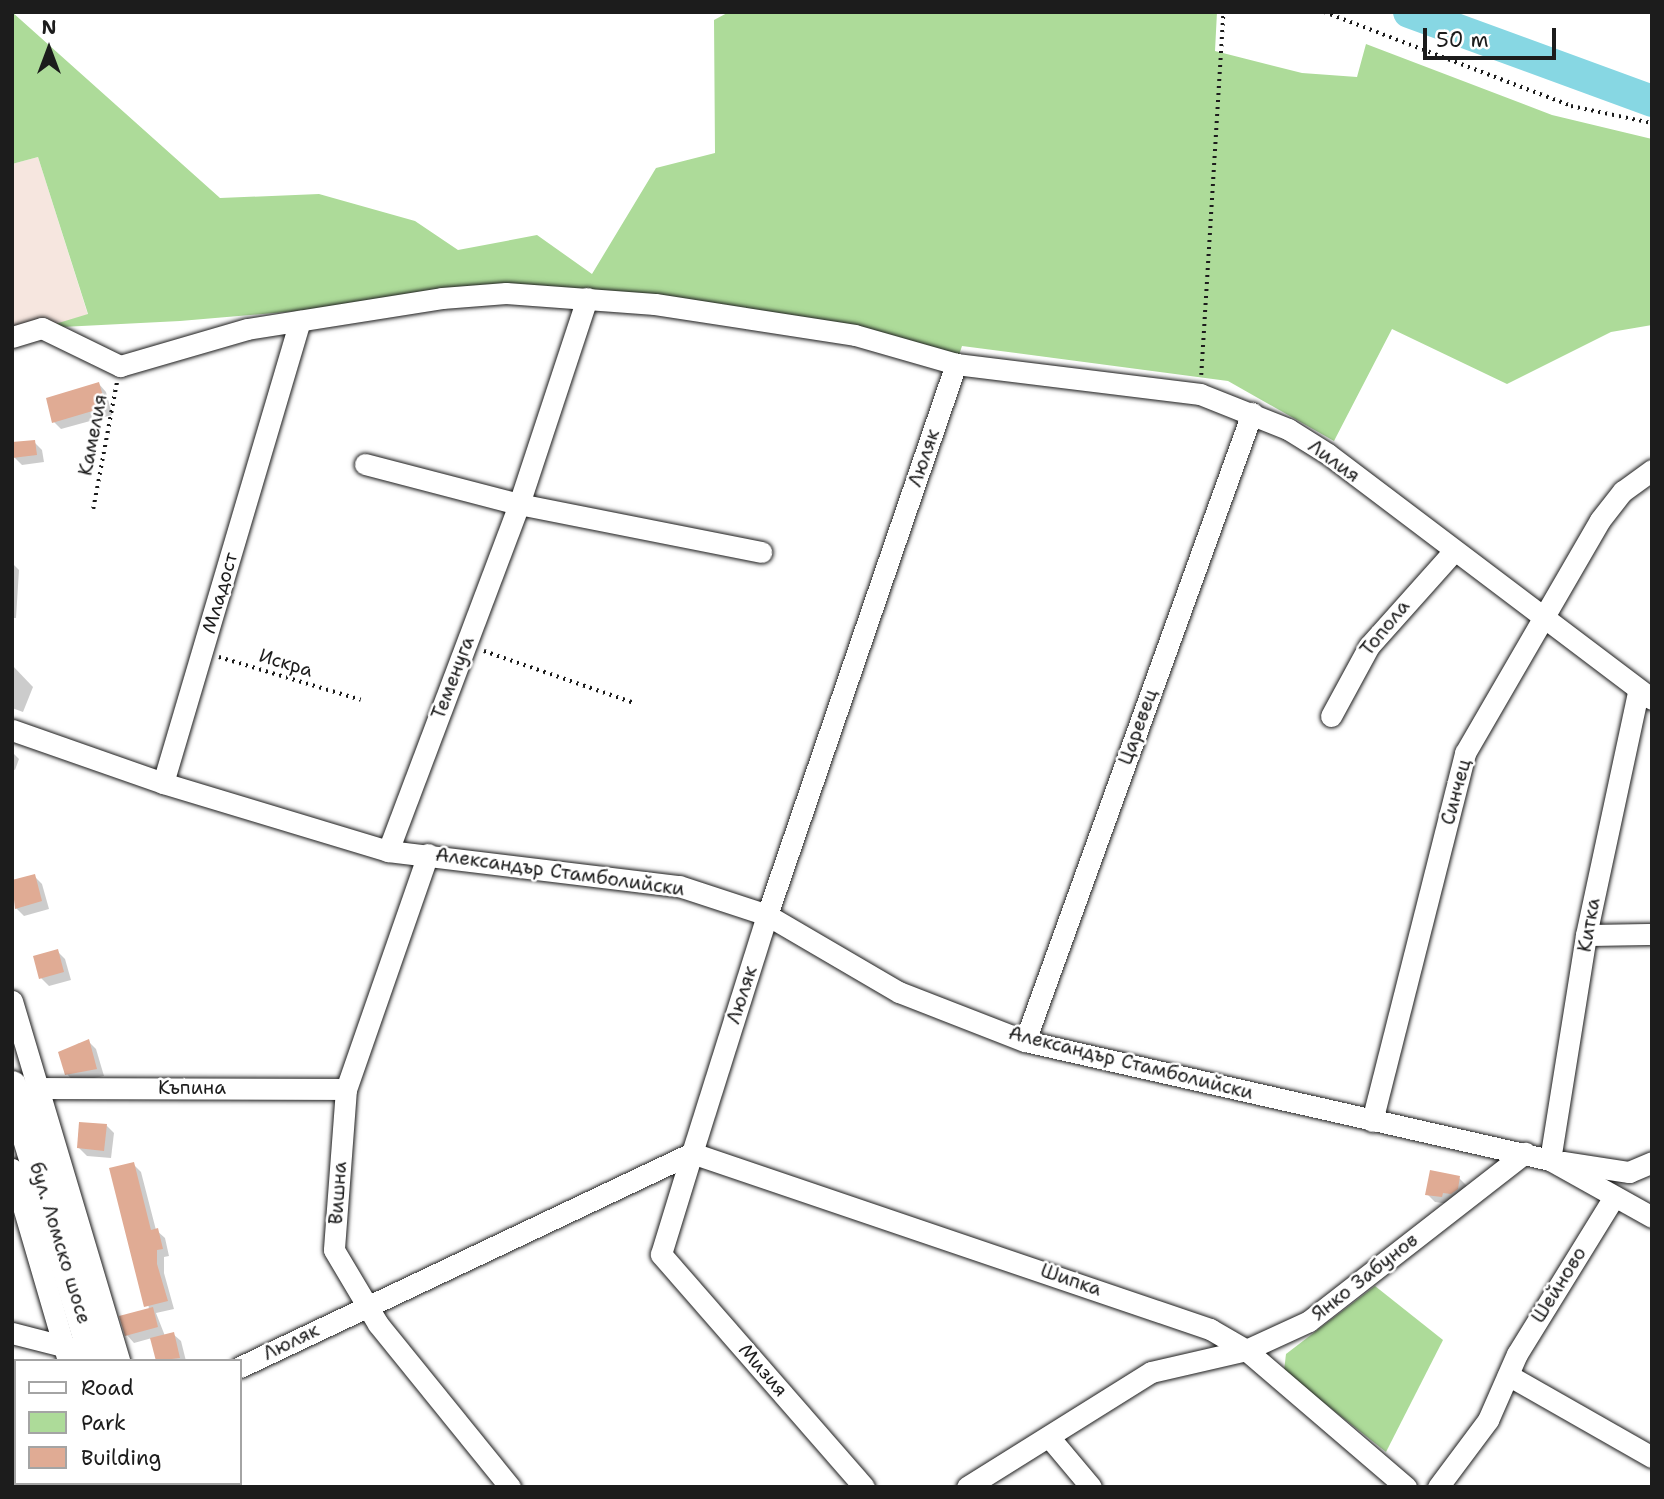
<!DOCTYPE html>
<html>
<head>
<meta charset="utf-8">
<style>
	body { margin:0 }
	#map { position:relative; width:1664px; height:1499px; overflow:hidden; background:#fff; font-family:"Shantell Sans",sans-serif }
	div>[style] { position:absolute }
	.built>* { inset:0; background:#f6e6df }
	.green>* { inset:0; background:#addb99 }
	.shadow>* { inset:0; background:#0003 }
	.river>* { height:32px; margin:-16px; padding:0 16px; transform-origin:16px; border-radius:16px; background:#87d7e3 }
	.building>* { inset:0; background:#e0ab94 }
	.path>* { height:3.5px; margin-top:-1.75px; transform-origin:0; background:repeating-linear-gradient(90deg,#1c1c1c 0 2px,transparent 0 7px) }
	.roads { filter:drop-shadow(0 0 2px #1c1c1c) drop-shadow(0 0 2px #1c1c1c) }
	.minor>* { height:21px; margin:-10.5px; padding:0 10.5px; transform-origin:10.5px; border-radius:10.5px; background:#fff }
	.secondary>* { height:30px; margin:-15px; padding:0 15px; transform-origin:15px; border-radius:15px; background:#fff }
	span { translate:-50% -50%; white-space:nowrap; text-align:center; line-height:1.15; -webkit-text-stroke:5px #fff; paint-order:stroke }
	.street-label { font-size:19px; color:#1c1c1c }
	.frame { position:absolute; inset:0; border:14px solid #1c1c1c; pointer-events:none }
	.legend { position:absolute; left:14px; top:1359px; width:228px; height:126px; box-sizing:border-box; background:#fff; border:2px solid #a4a4a4; margin:0; padding:9px 12px; list-style:none; font-size:21px; color:#1c1c1c }
	.legend li { display:flex; align-items:center; gap:14px; height:35px }
	.legend b { width:35px; border:2px solid #a4a4a4 }
	.north { position:absolute; left:14px; top:14px; width:70px; height:70px; -webkit-text-stroke:5px #fff; paint-order:stroke; rotate:0deg; font-size:19px; font-weight:700; line-height:28px; text-align:center; color:#1c1c1c }
	.north::after { content:''; display:block; margin:auto; width:24px; height:32px; background:#1c1c1c; clip-path:polygon(50% 0,100% 100%,50% 72%,0 100%) }
	.scale { position:absolute; left:1423px; top:28px; width:133px; height:32px; box-sizing:border-box; border:4px solid #1c1c1c; border-top:0; padding-left:9px; font-size:21px; line-height:24px; white-space:nowrap; color:#1c1c1c; -webkit-text-stroke:5px #fff; paint-order:stroke }
</style>
</head>
<body>
<div id="map">
	<div class="built">
		<div style="clip-path:polygon(38px 157px,88px 315px,12px 337px,12px 164px)"></div>
	</div>
	<div class="green">
		<div style="clip-path:polygon(12px 12px,220px 198px,319px 194px,415px 221px,458px 250px,537px 235px,592px 274px,656px 168px,715px 153px,714px 20px,729px 12px,1217px 12px,1215px 51px,1302px 73px,1357px 77px,1366px 44px,1552px 115px,1652px 139px,1652px 325px,1611px 332px,1507px 384px,1392px 329px,1334px 441px,1228px 381px,962px 346px,956px 364px,855px 335px,506px 293px,180px 321px,42px 328px,88px 314px,38px 157px,12px 164px)"></div>
		<div style="clip-path:polygon(1375px 1286px,1443px 1340px,1386px 1452px,1284px 1371px,1286px 1354px)"></div>
	</div>
	<div class="shadow">
		<div style="clip-path:polygon(99px 384px,106px 392px,112px 415px,61px 429px,54px 422px)"></div>
		<div style="clip-path:polygon(34px 442px,42px 450px,44px 462px,22px 465px,14px 457px)"></div>
		<div style="clip-path:polygon(12px 563px,19px 570px,16px 618px,12px 618px)"></div>
		<div style="clip-path:polygon(12px 665px,33px 687px,23px 712px,12px 708px)"></div>
		<div style="clip-path:polygon(12px 752px,19px 759px,15px 770px,12px 769px)"></div>
		<div style="clip-path:polygon(34px 876px,42px 884px,49px 909px,24px 916px,16px 908px,12px 882px)"></div>
		<div style="clip-path:polygon(57px 951px,65px 959px,71px 980px,49px 986px,41px 978px)"></div>
		<div style="clip-path:polygon(88px 1041px,96px 1049px,104px 1076px,74px 1082px,67px 1074px,77px 1044px)"></div>
		<div style="clip-path:polygon(106px 1125px,114px 1133px,111px 1158px,87px 1156px,79px 1148px)"></div>
		<div style="clip-path:polygon(133px 1164px,141px 1172px,156px 1230px,165px 1238px,169px 1256px,164px 1257px,164px 1273px,174px 1309px,156px 1313px,165px 1336px,173px 1334px,181px 1341px,186px 1361px,158px 1361px,152px 1338px,134px 1343px,127px 1335px,149px 1310px)"></div>
		<div style="clip-path:polygon(1459px 1178px,1467px 1186px,1449px 1204px,1435px 1202px,1427px 1194px)"></div>
		<div style="clip-path:polygon(16px 1385px,16px 1420px,12px 1421px,12px 1386px)"></div>
		<div style="clip-path:polygon(54px 1483px,83px 1483px,84px 1487px,55px 1487px)"></div>
		<div style="clip-path:polygon(189px 1483px,223px 1483px,224px 1487px,190px 1487px)"></div>
	</div>
	<div class="river">
		<div style="left:1409px;top:12px;width:259px;rotate:20.1deg"></div>
	</div>
	<div class="building">
		<div style="clip-path:polygon(99px 382px,106px 407px,52px 423px,46px 398px)"></div>
		<div style="clip-path:polygon(35px 440px,37px 455px,12px 458px,12px 442px)"></div>
		<div style="clip-path:polygon(35px 874px,42px 901px,15px 909px,12px 880px)"></div>
		<div style="clip-path:polygon(58px 949px,64px 972px,39px 979px,33px 956px)"></div>
		<div style="clip-path:polygon(89px 1039px,97px 1069px,65px 1075px,58px 1052px)"></div>
		<div style="clip-path:polygon(79px 1122px,107px 1124px,104px 1151px,77px 1148px)"></div>
		<div style="clip-path:polygon(134px 1162px,151px 1230px,158px 1228px,163px 1249px,157px 1250px,157px 1264px,168px 1301px,144px 1307px,109px 1168px)"></div>
		<div style="clip-path:polygon(1430px 1170px,1460px 1176px,1458px 1189px,1451px 1194px,1443px 1193px,1442px 1197px,1425px 1195px)"></div>
		<div style="clip-path:polygon(153px 1307px,158px 1327px,125px 1336px,119px 1316px)"></div>
		<div style="clip-path:polygon(174px 1332px,180px 1358px,156px 1361px,150px 1338px)"></div>
	</div>
	<div class="path">
		<div style="left:1324px;top:12px;width:264px;rotate:20.8deg"></div>
		<div style="left:1571px;top:106px;width:83px;rotate:11.9deg"></div>
		<div style="left:1201px;top:375px;width:364px;rotate:-86.5deg"></div>
		<div style="left:93px;top:509px;width:130px;rotate:-79.4deg"></div>
		<div style="left:484px;top:651px;width:159px;rotate:19.1deg"></div>
		<div style="left:219px;top:657px;width:148px;rotate:16.8deg"></div>
	</div>
	<div class="roads">
		<div class="minor">
			<div style="left:12px;top:337px;width:31px;rotate:-17deg"></div>
			<div style="left:42px;top:328px;width:87px;rotate:26deg"></div>
			<div style="left:120px;top:366px;width:132px;rotate:-16.2deg"></div>
			<div style="left:247px;top:329px;width:197px;rotate:-9deg"></div>
			<div style="left:442px;top:298px;width:64px;rotate:-4.5deg"></div>
			<div style="left:506px;top:293px;width:149px;rotate:4.2deg"></div>
			<div style="left:655px;top:304px;width:202px;rotate:8.8deg"></div>
			<div style="left:855px;top:335px;width:105px;rotate:16deg"></div>
			<div style="left:956px;top:364px;width:246px;rotate:7deg"></div>
			<div style="left:1200px;top:394px;width:95px;rotate:21.7deg"></div>
			<div style="left:1288px;top:429px;width:47px;rotate:32deg"></div>
			<div style="left:1328px;top:454px;width:406px;rotate:37.1deg"></div>
			<div style="left:365px;top:464px;width:159px;rotate:14.6deg"></div>
			<div style="left:519px;top:504px;width:247px;rotate:11.2deg"></div>
			<div style="left:1331px;top:716px;width:80px;rotate:-61.5deg"></div>
			<div style="left:1369px;top:646px;width:127px;rotate:-48.2deg"></div>
			<div style="left:12px;top:730px;width:160px;rotate:19.3deg"></div>
			<div style="left:163px;top:783px;width:235px;rotate:16.8deg"></div>
			<div style="left:388px;top:851px;width:293px;rotate:6.9deg"></div>
			<div style="left:679px;top:886px;width:93px;rotate:18.2deg"></div>
			<div style="left:767px;top:915px;width:153px;rotate:30.3deg"></div>
			<div style="left:899px;top:992px;width:135px;rotate:21.3deg"></div>
			<div style="left:1025px;top:1041px;width:538px;rotate:12.77deg"></div>
			<div style="left:1550px;top:1160px;width:117px;rotate:29.2deg"></div>
			<div style="left:163px;top:783px;width:482px;rotate:-73.5deg"></div>
			<div style="left:388px;top:851px;width:371px;rotate:-69.3deg"></div>
			<div style="left:519px;top:504px;width:217px;rotate:-71.7deg"></div>
			<div style="left:428px;top:854px;width:249px;rotate:109.2deg"></div>
			<div style="left:346px;top:1089px;width:161px;rotate:94.3deg"></div>
			<div style="left:334px;top:1250px;width:86px;rotate:59.3deg"></div>
			<div style="left:378px;top:1324px;width:210px;rotate:51deg"></div>
			<div style="left:1586px;top:935px;width:66px;rotate:-0.9deg"></div>
			<div style="left:12px;top:1001px;width:376px;rotate:73.4deg"></div>
			<div style="left:1025px;top:1041px;width:668px;rotate:-70.13deg"></div>
			<div style="left:38px;top:1088px;width:308px;rotate:0.2deg"></div>
			<div style="left:1372px;top:1121px;width:380px;rotate:-75.8deg"></div>
			<div style="left:1465px;top:753px;width:269px;rotate:-59.9deg"></div>
			<div style="left:1600px;top:520px;width:37px;rotate:-52deg"></div>
			<div style="left:1623px;top:491px;width:36px;rotate:-36deg"></div>
			<div style="left:1550px;top:1160px;width:228px;rotate:-80.9deg"></div>
			<div style="left:1586px;top:935px;width:249px;rotate:-77.9deg"></div>
			<div style="left:1563px;top:1162px;width:67px;rotate:8.6deg"></div>
			<div style="left:1629px;top:1172px;width:25px;rotate:-23deg"></div>
			<div style="left:12px;top:1169px;width:200px;rotate:73.7deg"></div>
			<div style="left:12px;top:1333px;width:65px;rotate:14.3deg"></div>
			<div style="left:240px;top:1367px;width:500px;rotate:-25.34deg"></div>
			<div style="left:692px;top:1153px;width:250px;rotate:-72.5deg"></div>
			<div style="left:767px;top:915px;width:583px;rotate:-71.07deg"></div>
			<div style="left:1508px;top:1375px;width:166px;rotate:29.7deg"></div>
			<div style="left:1049px;top:1437px;width:65px;rotate:50deg"></div>
			<div style="left:106px;top:1483px;width:4px;rotate:76deg"></div>
			<div style="left:157px;top:1483px;width:4px;rotate:76deg"></div>
			<div style="left:864px;top:1487px;width:309px;rotate:-131.1deg"></div>
			<div style="left:661px;top:1254px;width:106px;rotate:-72.9deg"></div>
			<div style="left:692px;top:1153px;width:547px;rotate:18.77deg"></div>
			<div style="left:1210px;top:1329px;width:42px;rotate:30.3deg"></div>
			<div style="left:1246px;top:1350px;width:211px;rotate:40.6deg"></div>
			<div style="left:967px;top:1487px;width:217px;rotate:-32deg"></div>
			<div style="left:1151px;top:1372px;width:98px;rotate:-13deg"></div>
			<div style="left:1246px;top:1350px;width:69px;rotate:-24.7deg"></div>
			<div style="left:1309px;top:1321px;width:274px;rotate:-37.9deg"></div>
			<div style="left:1438px;top:1487px;width:84px;rotate:-53.3deg"></div>
			<div style="left:1488px;top:1420px;width:72px;rotate:-66.3deg"></div>
			<div style="left:1517px;top:1354px;width:185px;rotate:-58.3deg"></div>
		</div>
		<div class="secondary">
			<div style="left:12px;top:1086px;width:287px;rotate:73.2deg"></div>
			<div style="left:132px;top:1483px;width:4px;rotate:76deg"></div>
		</div>
	</div>
	<div class="street-label">
		<span style="left:93px;top:435px;rotate:-79deg">Камелия</span>
		<span style="left:924px;top:458px;rotate:-71deg">Люляк</span>
		<span style="left:1334px;top:461px;rotate:36deg">Лилия</span>
		<span style="left:220px;top:593px;rotate:-74deg">Младост</span>
		<span style="left:1385px;top:628px;rotate:-51deg">Топола</span>
		<span style="left:286px;top:663px;rotate:17deg">Искра</span>
		<span style="left:453px;top:678px;rotate:-69deg">Теменуга</span>
		<span style="left:1138px;top:727px;rotate:-70deg">Царевец</span>
		<span style="left:1456px;top:792px;rotate:-75deg">Синчец</span>
		<span style="left:560px;top:872px;rotate:8deg">Александър Стамболийски</span>
		<span style="left:1589px;top:925px;rotate:-80deg">Китка</span>
		<span style="left:742px;top:995px;rotate:-72deg">Люляк</span>
		<span style="left:1131px;top:1063px;rotate:14deg">Александър Стамболийски</span>
		<span style="left:192px;top:1088px">Къпина</span>
		<span style="left:338px;top:1193px;rotate:-86deg">Вишна</span>
		<span style="left:60px;top:1243px;rotate:73deg">бул. Ломско шосе</span>
		<span style="left:1365px;top:1277px;rotate:-38deg">Янко Забунов</span>
		<span style="left:1071px;top:1280px;rotate:19deg">Шипка</span>
		<span style="left:1559px;top:1285px;rotate:-58deg">Шейново</span>
		<span style="left:291px;top:1342px;rotate:-26deg">Люляк</span>
		<span style="left:763px;top:1370px;rotate:49deg">Мизия</span>
	</div>
	<div class="frame"></div>
	<ul class="legend">
	<li><b style="height:9px;background:#fff"></b>Road</li>
	<li><b style="height:19px;background:#addb99"></b>Park</li>
	<li><b style="height:19px;background:#e0ab94"></b>Building</li>
	</ul>
	<div class="north">N</div>
	<div class="scale">50 m</div>
</div>
</body>
</html>
